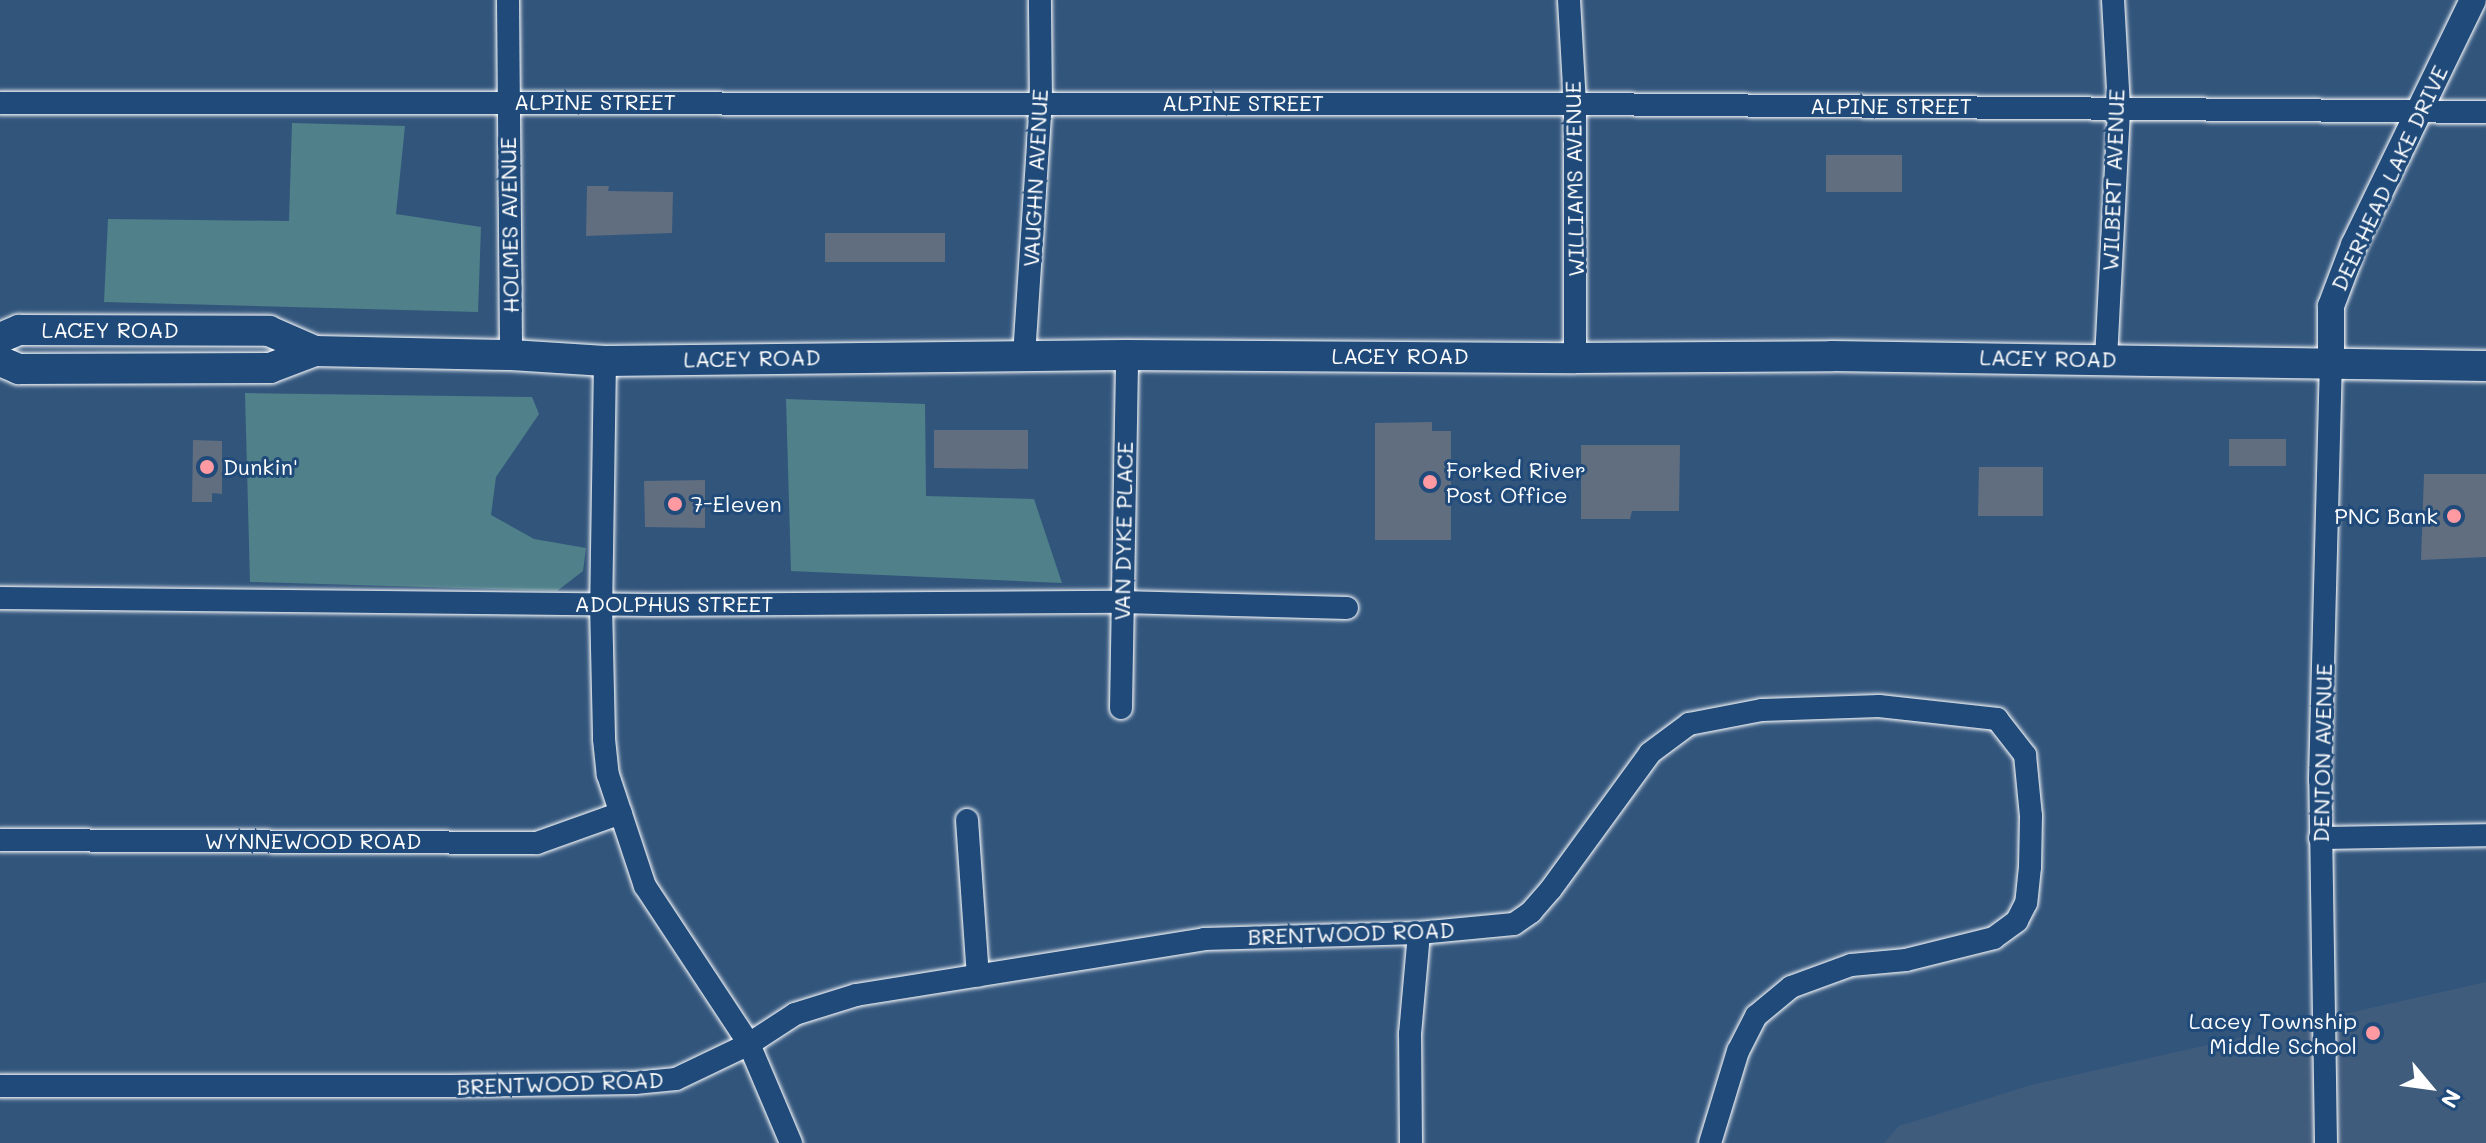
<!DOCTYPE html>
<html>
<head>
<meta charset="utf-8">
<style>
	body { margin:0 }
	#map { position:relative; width:2486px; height:1143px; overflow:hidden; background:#32557c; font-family:Mali,sans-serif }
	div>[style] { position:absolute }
	.built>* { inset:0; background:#405c7d }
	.green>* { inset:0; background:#50808a }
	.building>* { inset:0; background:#606e80 }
	.roads { filter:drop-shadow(0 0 2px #fff) drop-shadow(0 0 2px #fff) }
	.minor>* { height:22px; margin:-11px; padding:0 11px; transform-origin:11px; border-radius:11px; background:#1f4a7a }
	.tertiary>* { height:26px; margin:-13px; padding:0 13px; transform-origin:13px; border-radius:13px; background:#1f4a7a }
	.secondary>* { height:30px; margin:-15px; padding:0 15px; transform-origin:15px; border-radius:15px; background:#1f4a7a }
	.dots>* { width:22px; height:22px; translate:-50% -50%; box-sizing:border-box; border:4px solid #1f4a7a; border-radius:50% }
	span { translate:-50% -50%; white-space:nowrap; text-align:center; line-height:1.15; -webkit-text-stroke:6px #1f4a7a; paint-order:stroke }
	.street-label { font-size:22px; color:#fff }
	.poi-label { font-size:22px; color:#fff }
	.left { translate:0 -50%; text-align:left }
	.right { translate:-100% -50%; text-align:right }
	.north { position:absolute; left:2390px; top:1047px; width:80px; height:80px; -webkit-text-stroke:6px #1f4a7a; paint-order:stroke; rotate:119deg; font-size:22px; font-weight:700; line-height:32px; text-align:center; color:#fff }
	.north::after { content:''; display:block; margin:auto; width:28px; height:36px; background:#fff; clip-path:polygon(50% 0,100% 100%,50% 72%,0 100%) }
</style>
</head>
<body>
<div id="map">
	<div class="built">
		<div style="clip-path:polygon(2486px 982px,2486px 1143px,1884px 1143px,1899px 1126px,2035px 1084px)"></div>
	</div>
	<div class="green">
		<div style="clip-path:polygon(292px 123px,405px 126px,396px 214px,481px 227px,478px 312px,104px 302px,108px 219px,289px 221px)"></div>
		<div style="clip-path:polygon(245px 393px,532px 397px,539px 414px,496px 477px,491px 515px,534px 539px,586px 548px,583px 571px,557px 591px,250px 582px)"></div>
		<div style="clip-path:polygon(786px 399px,925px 404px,926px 496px,1034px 499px,1062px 583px,791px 571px)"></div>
	</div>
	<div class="building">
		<div style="clip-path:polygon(1826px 155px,1902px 155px,1902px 192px,1826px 192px)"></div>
		<div style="clip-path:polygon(587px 186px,609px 186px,608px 191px,673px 192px,672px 233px,586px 236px)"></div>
		<div style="clip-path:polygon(825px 233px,945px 233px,945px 262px,825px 262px)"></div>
		<div style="clip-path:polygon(1432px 422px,1432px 431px,1451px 431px,1451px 540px,1375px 540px,1375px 423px)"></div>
		<div style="clip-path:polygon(934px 430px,1028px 430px,1028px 469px,934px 468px)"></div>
		<div style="clip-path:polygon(2229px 439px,2286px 439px,2286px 466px,2229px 466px)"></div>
		<div style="clip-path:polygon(193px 440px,222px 441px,222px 494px,212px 493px,212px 502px,192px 502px)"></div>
		<div style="clip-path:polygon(1581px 445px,1680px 445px,1679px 511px,1632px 511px,1630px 519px,1581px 519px)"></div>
		<div style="clip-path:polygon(1979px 467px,2043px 467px,2043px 516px,1978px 516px)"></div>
		<div style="clip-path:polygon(2424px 474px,2486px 474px,2486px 557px,2421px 560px)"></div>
		<div style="clip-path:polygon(705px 480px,705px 528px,645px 527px,644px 481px)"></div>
	</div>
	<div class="roads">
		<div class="minor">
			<div style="left:508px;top:0;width:355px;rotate:89.5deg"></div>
			<div style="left:1569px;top:0;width:104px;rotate:86.7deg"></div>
			<div style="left:1575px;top:104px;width:254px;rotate:90deg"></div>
			<div style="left:0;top:103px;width:1575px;rotate:0.04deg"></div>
			<div style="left:1575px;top:104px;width:911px;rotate:0.5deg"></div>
			<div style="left:1024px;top:356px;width:254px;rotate:-86.2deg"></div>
			<div style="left:1041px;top:103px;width:103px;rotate:-90.6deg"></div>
			<div style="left:2106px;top:359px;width:252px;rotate:-87deg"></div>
			<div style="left:2119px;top:107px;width:107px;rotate:-93.2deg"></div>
			<div style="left:605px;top:361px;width:243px;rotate:90.9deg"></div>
			<div style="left:601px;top:604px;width:135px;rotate:88.7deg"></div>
			<div style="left:604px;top:739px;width:36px;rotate:84deg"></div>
			<div style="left:608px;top:775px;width:117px;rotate:71.6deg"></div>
			<div style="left:645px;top:886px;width:189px;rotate:56.6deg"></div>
			<div style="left:749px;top:1044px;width:108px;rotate:67deg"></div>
			<div style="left:0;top:598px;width:653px;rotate:0.61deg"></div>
			<div style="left:653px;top:605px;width:468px;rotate:-0.4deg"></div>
			<div style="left:1121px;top:602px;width:226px;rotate:1.5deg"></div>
			<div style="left:1121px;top:708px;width:353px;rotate:-89deg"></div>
			<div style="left:967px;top:820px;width:156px;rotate:86deg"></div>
			<div style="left:2320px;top:838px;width:166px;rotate:-1deg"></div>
			<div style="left:0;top:840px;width:537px;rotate:0.32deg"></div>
			<div style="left:537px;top:843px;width:89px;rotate:-19.7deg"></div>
			<div style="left:0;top:1086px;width:450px"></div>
			<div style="left:450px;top:1086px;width:185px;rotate:-0.9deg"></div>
			<div style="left:635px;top:1083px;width:41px;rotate:-5.6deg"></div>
			<div style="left:676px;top:1079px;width:81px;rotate:-25.6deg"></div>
			<div style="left:749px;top:1044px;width:55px;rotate:-33.1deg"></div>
			<div style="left:795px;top:1014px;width:64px;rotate:-17.3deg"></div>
			<div style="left:856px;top:995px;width:352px;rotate:-9.1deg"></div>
			<div style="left:1204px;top:939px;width:215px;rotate:-1.6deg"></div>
			<div style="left:1419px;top:933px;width:95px;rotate:-5.4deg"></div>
			<div style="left:1514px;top:924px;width:21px;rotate:-35deg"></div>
			<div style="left:1531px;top:912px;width:30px;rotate:-49deg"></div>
			<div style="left:1551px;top:889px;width:168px;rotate:-53.9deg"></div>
			<div style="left:1650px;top:753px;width:49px;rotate:-36.6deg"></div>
			<div style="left:1689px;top:724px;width:74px;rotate:-10.9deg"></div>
			<div style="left:1762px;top:710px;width:117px;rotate:-2deg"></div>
			<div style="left:1879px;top:706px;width:119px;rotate:6.3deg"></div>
			<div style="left:1997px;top:719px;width:46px;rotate:52.1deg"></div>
			<div style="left:2025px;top:755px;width:61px;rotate:84.4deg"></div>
			<div style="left:2031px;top:816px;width:51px;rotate:91.1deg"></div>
			<div style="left:2030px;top:867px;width:36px;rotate:96deg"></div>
			<div style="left:2026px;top:903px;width:20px;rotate:117deg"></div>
			<div style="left:2017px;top:921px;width:29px;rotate:144deg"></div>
			<div style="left:1994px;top:938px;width:91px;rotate:166deg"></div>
			<div style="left:1906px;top:960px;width:55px;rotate:174.8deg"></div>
			<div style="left:1851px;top:965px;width:64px;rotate:159.9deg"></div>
			<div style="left:1791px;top:987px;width:45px;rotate:140.4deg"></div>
			<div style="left:1756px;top:1016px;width:39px;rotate:117deg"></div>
			<div style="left:1738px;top:1051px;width:96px;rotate:106.9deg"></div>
			<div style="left:1411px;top:1143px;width:109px;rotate:-90.5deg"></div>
			<div style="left:1410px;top:1034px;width:101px;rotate:-84.9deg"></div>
			<div style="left:2326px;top:1143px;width:363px;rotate:-90.9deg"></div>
			<div style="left:2320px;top:780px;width:418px;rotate:-88.5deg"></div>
		</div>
		<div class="tertiary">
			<div style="left:2331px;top:362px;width:56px;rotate:-90deg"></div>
			<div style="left:2331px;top:306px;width:65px;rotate:-69.3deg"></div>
			<div style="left:2354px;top:245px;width:272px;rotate:-64.1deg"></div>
		</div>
		<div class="secondary">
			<div style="left:0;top:338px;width:21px;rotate:-23deg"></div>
			<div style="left:19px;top:330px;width:250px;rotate:0.2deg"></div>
			<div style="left:269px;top:331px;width:50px;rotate:23.5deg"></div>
			<div style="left:315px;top:351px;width:196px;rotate:1.2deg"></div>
			<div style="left:511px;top:355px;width:94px;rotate:3.7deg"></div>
			<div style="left:605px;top:361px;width:522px;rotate:-0.66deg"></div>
			<div style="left:1127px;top:355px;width:448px;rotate:0.4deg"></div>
			<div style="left:1575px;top:358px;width:257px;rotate:-0.4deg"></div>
			<div style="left:1832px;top:356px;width:654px;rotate:0.88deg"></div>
			<div style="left:0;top:361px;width:21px;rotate:23deg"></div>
			<div style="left:19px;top:369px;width:251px;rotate:-0.2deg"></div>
			<div style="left:270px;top:368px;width:48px;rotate:-20.7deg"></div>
		</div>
	</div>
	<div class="dots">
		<div style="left:207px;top:467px;background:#ff9aa2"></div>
		<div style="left:1430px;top:482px;background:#ff9aa2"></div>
		<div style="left:675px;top:504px;background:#ff9aa2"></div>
		<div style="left:2454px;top:516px;background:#ff9aa2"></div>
		<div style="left:2373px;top:1033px;background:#ff9aa2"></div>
	</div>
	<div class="street-label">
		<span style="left:595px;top:102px">ALPINE STREET</span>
		<span style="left:1243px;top:103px">ALPINE STREET</span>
		<span style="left:1891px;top:106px">ALPINE STREET</span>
		<span style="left:1035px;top:178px;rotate:-87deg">VAUGHN AVENUE</span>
		<span style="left:2389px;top:178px;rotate:-65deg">DEERHEAD LAKE DRIVE</span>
		<span style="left:1574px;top:179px;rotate:-91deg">WILLIAMS AVENUE</span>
		<span style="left:2113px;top:180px;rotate:-88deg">WILBERT AVENUE</span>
		<span style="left:509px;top:225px;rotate:-91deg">HOLMES AVENUE</span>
		<span style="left:110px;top:330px">LACEY ROAD</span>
		<span style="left:1400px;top:356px">LACEY ROAD</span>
		<span style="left:752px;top:358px;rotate:-1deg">LACEY ROAD</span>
		<span style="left:2048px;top:358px;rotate:1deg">LACEY ROAD</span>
		<span style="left:1123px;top:531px;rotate:-89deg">VAN DYKE PLACE</span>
		<span style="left:674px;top:604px">ADOLPHUS STREET</span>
		<span style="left:2322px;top:753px;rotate:-89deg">DENTON AVENUE</span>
		<span style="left:313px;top:841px">WYNNEWOOD ROAD</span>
		<span style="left:1351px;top:933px;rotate:-2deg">BRENTWOOD ROAD</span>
		<span style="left:560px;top:1083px;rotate:-2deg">BRENTWOOD ROAD</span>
	</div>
	<div class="poi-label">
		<span class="left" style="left:223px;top:467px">Dunkin'</span>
		<span class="left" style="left:1446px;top:482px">Forked River<br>Post Office</span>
		<span class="left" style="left:691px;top:504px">7-Eleven</span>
		<span class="right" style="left:2438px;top:516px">PNC Bank</span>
		<span class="right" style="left:2357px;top:1033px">Lacey Township<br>Middle School</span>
	</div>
	<div class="north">N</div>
</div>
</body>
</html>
